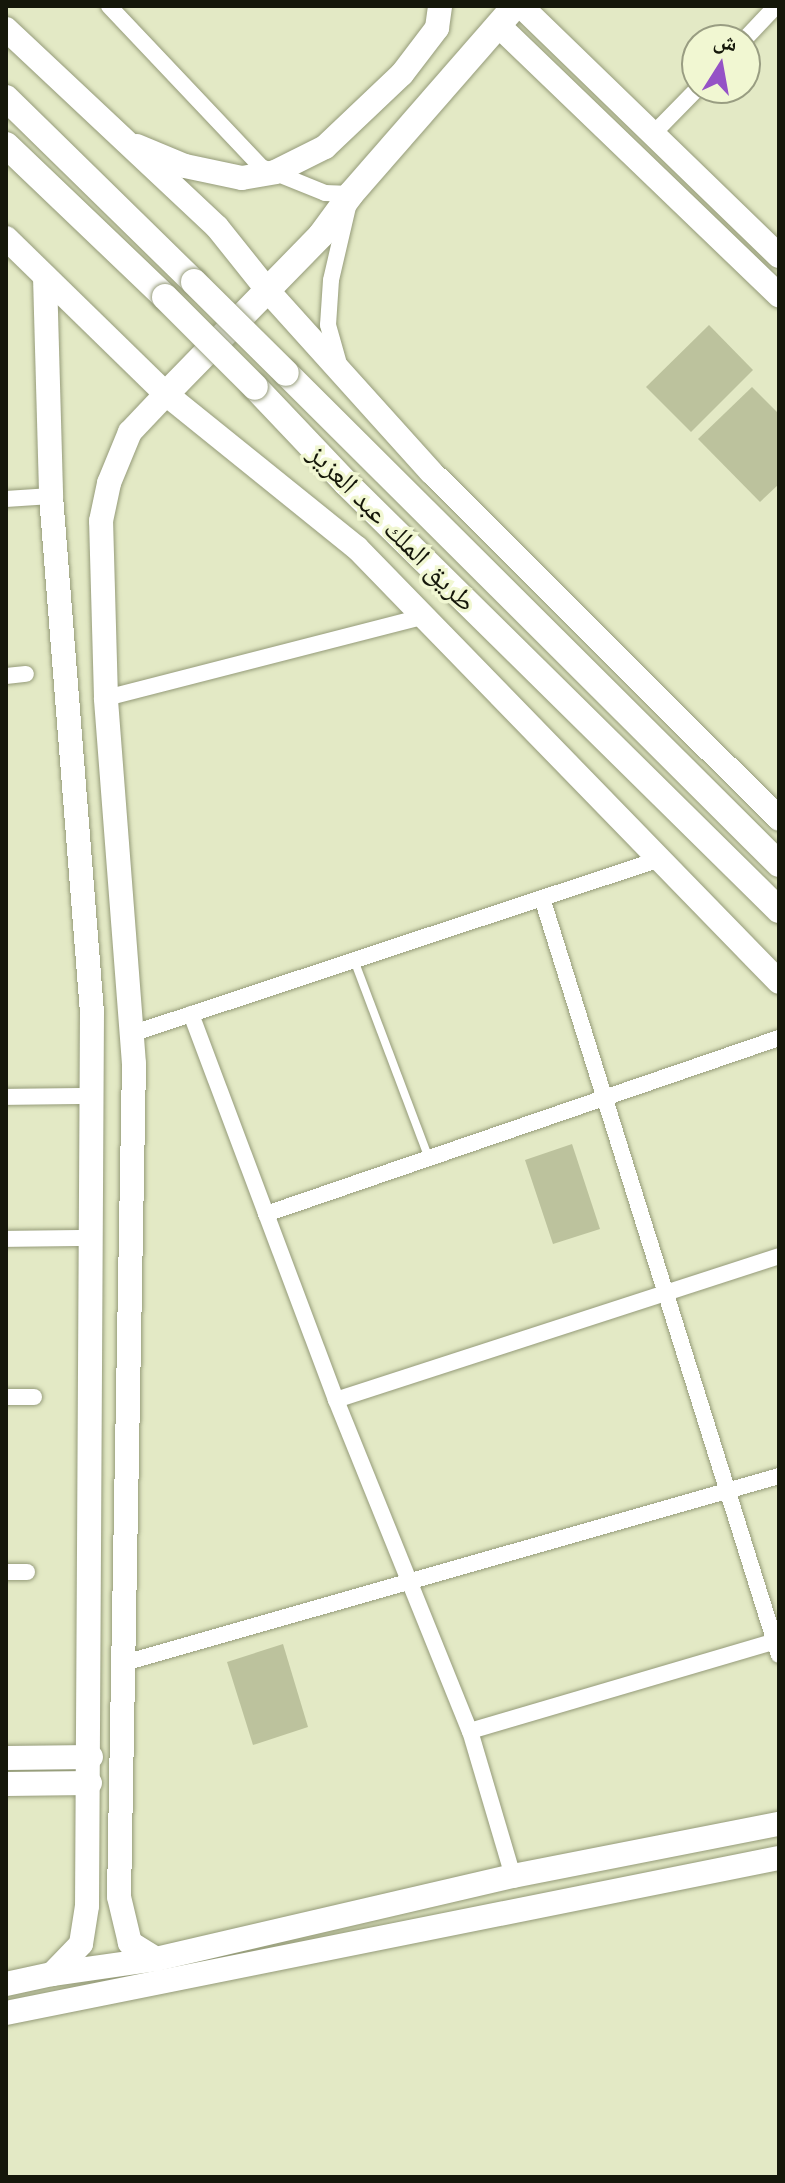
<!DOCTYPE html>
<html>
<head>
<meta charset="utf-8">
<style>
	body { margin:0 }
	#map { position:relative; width:785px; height:2183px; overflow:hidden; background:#e3e9c5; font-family:"Fira Sans","Noto Naskh Arabic",sans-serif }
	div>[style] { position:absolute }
	.green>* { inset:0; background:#bcc29d }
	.roads { filter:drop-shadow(0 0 2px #959b79) drop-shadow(0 0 2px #959b79) }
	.lane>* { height:8px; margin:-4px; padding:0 4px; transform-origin:4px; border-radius:4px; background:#fff }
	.street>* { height:16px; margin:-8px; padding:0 8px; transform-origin:8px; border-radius:8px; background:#fff }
	.secondary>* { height:24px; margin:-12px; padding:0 12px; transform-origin:12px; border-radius:12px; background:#fff }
	.primary>* { height:26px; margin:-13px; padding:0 13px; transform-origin:13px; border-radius:13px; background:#fff }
	.bridges { filter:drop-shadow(0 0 2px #959b79) drop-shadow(0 0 2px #959b79) }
	.primary-bridge>* { height:26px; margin:-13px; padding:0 13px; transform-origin:13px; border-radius:13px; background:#fff }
	span { translate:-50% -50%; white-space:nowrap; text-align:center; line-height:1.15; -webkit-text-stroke:7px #f1f7d2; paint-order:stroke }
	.street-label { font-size:28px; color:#15170a }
	.frame { position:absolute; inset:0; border:8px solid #15170a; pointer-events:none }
	.north { position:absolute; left:681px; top:24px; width:80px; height:80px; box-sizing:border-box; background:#f1f7d2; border:2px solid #999d82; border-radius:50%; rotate:11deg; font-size:22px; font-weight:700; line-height:32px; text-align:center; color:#15170a }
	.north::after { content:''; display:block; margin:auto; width:28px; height:36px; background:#9552c6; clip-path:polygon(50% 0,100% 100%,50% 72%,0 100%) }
</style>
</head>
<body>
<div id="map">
	<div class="green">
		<div style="clip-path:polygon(709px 325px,753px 370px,691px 432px,646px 387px)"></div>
		<div style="clip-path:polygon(752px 387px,779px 414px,779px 484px,760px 502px,698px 439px)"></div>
		<div style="clip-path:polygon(572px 1144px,600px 1229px,553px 1244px,525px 1160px)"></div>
		<div style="clip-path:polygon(283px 1644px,308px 1727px,253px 1745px,227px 1662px)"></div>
	</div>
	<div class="roads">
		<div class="lane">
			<div style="left:354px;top:960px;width:212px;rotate:69.3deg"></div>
		</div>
		<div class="street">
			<div style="left:109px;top:6px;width:221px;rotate:46.6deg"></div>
			<div style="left:261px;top:167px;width:69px;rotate:22.1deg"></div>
			<div style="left:325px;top:193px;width:26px;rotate:2deg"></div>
			<div style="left:351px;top:194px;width:88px;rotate:103.1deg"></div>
			<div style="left:331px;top:280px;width:45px;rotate:93.8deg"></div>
			<div style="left:328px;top:325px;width:41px;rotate:74.2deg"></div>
			<div style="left:744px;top:40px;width:47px;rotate:-46.7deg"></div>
			<div style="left:653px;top:134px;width:64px;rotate:-45.6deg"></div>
			<div style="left:6px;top:499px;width:45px;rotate:-3.8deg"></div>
			<div style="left:6px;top:676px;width:20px;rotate:-6deg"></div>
			<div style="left:106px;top:698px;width:330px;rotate:-14.4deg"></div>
			<div style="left:542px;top:898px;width:793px;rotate:72.62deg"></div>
			<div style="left:191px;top:1014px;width:412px;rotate:69.4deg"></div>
			<div style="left:336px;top:1400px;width:357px;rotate:68deg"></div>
			<div style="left:470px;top:1731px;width:151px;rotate:73.5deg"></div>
			<div style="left:131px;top:1034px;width:554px;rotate:-18.3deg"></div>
			<div style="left:6px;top:1097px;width:86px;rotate:-0.7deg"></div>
			<div style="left:266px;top:1214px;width:542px;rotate:-18.94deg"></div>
			<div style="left:6px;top:1239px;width:85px;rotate:-0.7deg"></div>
			<div style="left:6px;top:1397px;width:28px"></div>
			<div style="left:336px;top:1400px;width:466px;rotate:-18deg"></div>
			<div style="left:6px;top:1572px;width:21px"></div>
			<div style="left:124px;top:1663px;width:681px;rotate:-15.93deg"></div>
			<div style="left:470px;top:1731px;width:318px;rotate:-16.4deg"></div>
		</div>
		<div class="secondary">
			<div style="left:521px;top:6px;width:359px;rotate:44.1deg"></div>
			<div style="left:498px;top:25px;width:390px;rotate:43.9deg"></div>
			<div style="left:6px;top:29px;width:289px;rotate:43.2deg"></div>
			<div style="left:217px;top:227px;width:82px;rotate:51.4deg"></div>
			<div style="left:268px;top:291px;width:244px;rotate:48deg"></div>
			<div style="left:431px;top:472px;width:491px;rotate:44.9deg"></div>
			<div style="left:137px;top:146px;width:52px;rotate:22.6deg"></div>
			<div style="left:185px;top:166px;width:58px;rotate:11.9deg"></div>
			<div style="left:242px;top:178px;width:34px;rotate:-10deg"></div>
			<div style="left:275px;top:172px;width:56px;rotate:-26.6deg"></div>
			<div style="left:325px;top:147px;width:106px;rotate:-43.5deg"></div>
			<div style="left:402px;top:74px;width:58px;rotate:-52.7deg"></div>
			<div style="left:437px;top:28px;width:22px;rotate:-82deg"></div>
			<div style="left:6px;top:238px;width:223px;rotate:44.3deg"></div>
			<div style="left:166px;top:394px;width:245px;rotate:38.9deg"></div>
			<div style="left:357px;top:548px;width:605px;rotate:45.8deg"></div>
			<div style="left:45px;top:277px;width:219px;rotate:88.4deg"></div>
			<div style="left:51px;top:496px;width:518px;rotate:85.46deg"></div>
			<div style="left:92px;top:1012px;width:894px;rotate:90.32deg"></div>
			<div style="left:87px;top:1906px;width:38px;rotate:99deg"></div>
			<div style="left:81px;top:1944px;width:42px;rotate:134deg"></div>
			<div style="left:6px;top:1758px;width:85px;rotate:-0.7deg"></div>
			<div style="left:6px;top:1784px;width:84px;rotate:-0.7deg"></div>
			<div style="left:156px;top:1959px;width:31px;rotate:-148deg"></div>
			<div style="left:130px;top:1943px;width:47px;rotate:-103.4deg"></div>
			<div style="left:119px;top:1897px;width:833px;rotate:-88.97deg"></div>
			<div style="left:134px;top:1064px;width:367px;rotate:-94.4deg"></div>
			<div style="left:106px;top:698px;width:177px;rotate:-91.6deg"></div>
			<div style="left:101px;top:521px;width:39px;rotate:-78deg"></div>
			<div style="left:109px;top:483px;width:55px;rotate:-67.6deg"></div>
			<div style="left:130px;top:432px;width:52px;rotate:-46.5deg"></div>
			<div style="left:6px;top:1984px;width:47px;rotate:-12.3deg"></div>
			<div style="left:52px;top:1974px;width:105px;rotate:-8.2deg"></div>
			<div style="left:156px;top:1959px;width:367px;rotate:-13.1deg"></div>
			<div style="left:513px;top:1876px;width:271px;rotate:-11.1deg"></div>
			<div style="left:6px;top:2013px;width:788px;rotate:-11.34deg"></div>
		</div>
		<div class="primary">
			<div style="left:6px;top:98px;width:263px;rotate:44.4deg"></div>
			<div style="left:6px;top:145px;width:220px;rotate:43.7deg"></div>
			<div style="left:286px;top:373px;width:696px;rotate:44.88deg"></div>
			<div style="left:255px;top:387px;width:132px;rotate:46.5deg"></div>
			<div style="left:346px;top:483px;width:608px;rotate:44.6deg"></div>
			<div style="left:166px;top:394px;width:222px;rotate:-45.7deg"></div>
			<div style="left:321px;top:235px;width:51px;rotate:-53.8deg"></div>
			<div style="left:351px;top:194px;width:249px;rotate:-48.9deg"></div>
		</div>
	</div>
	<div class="bridges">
		<div class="primary-bridge">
			<div style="left:194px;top:282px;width:129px;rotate:44.7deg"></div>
			<div style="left:165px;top:297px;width:127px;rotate:45deg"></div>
		</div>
	</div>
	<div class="street-label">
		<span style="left:392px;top:528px;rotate:45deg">طريق الملك عبد العزيز</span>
	</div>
	<div class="frame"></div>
	<div class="north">ش</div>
</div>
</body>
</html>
